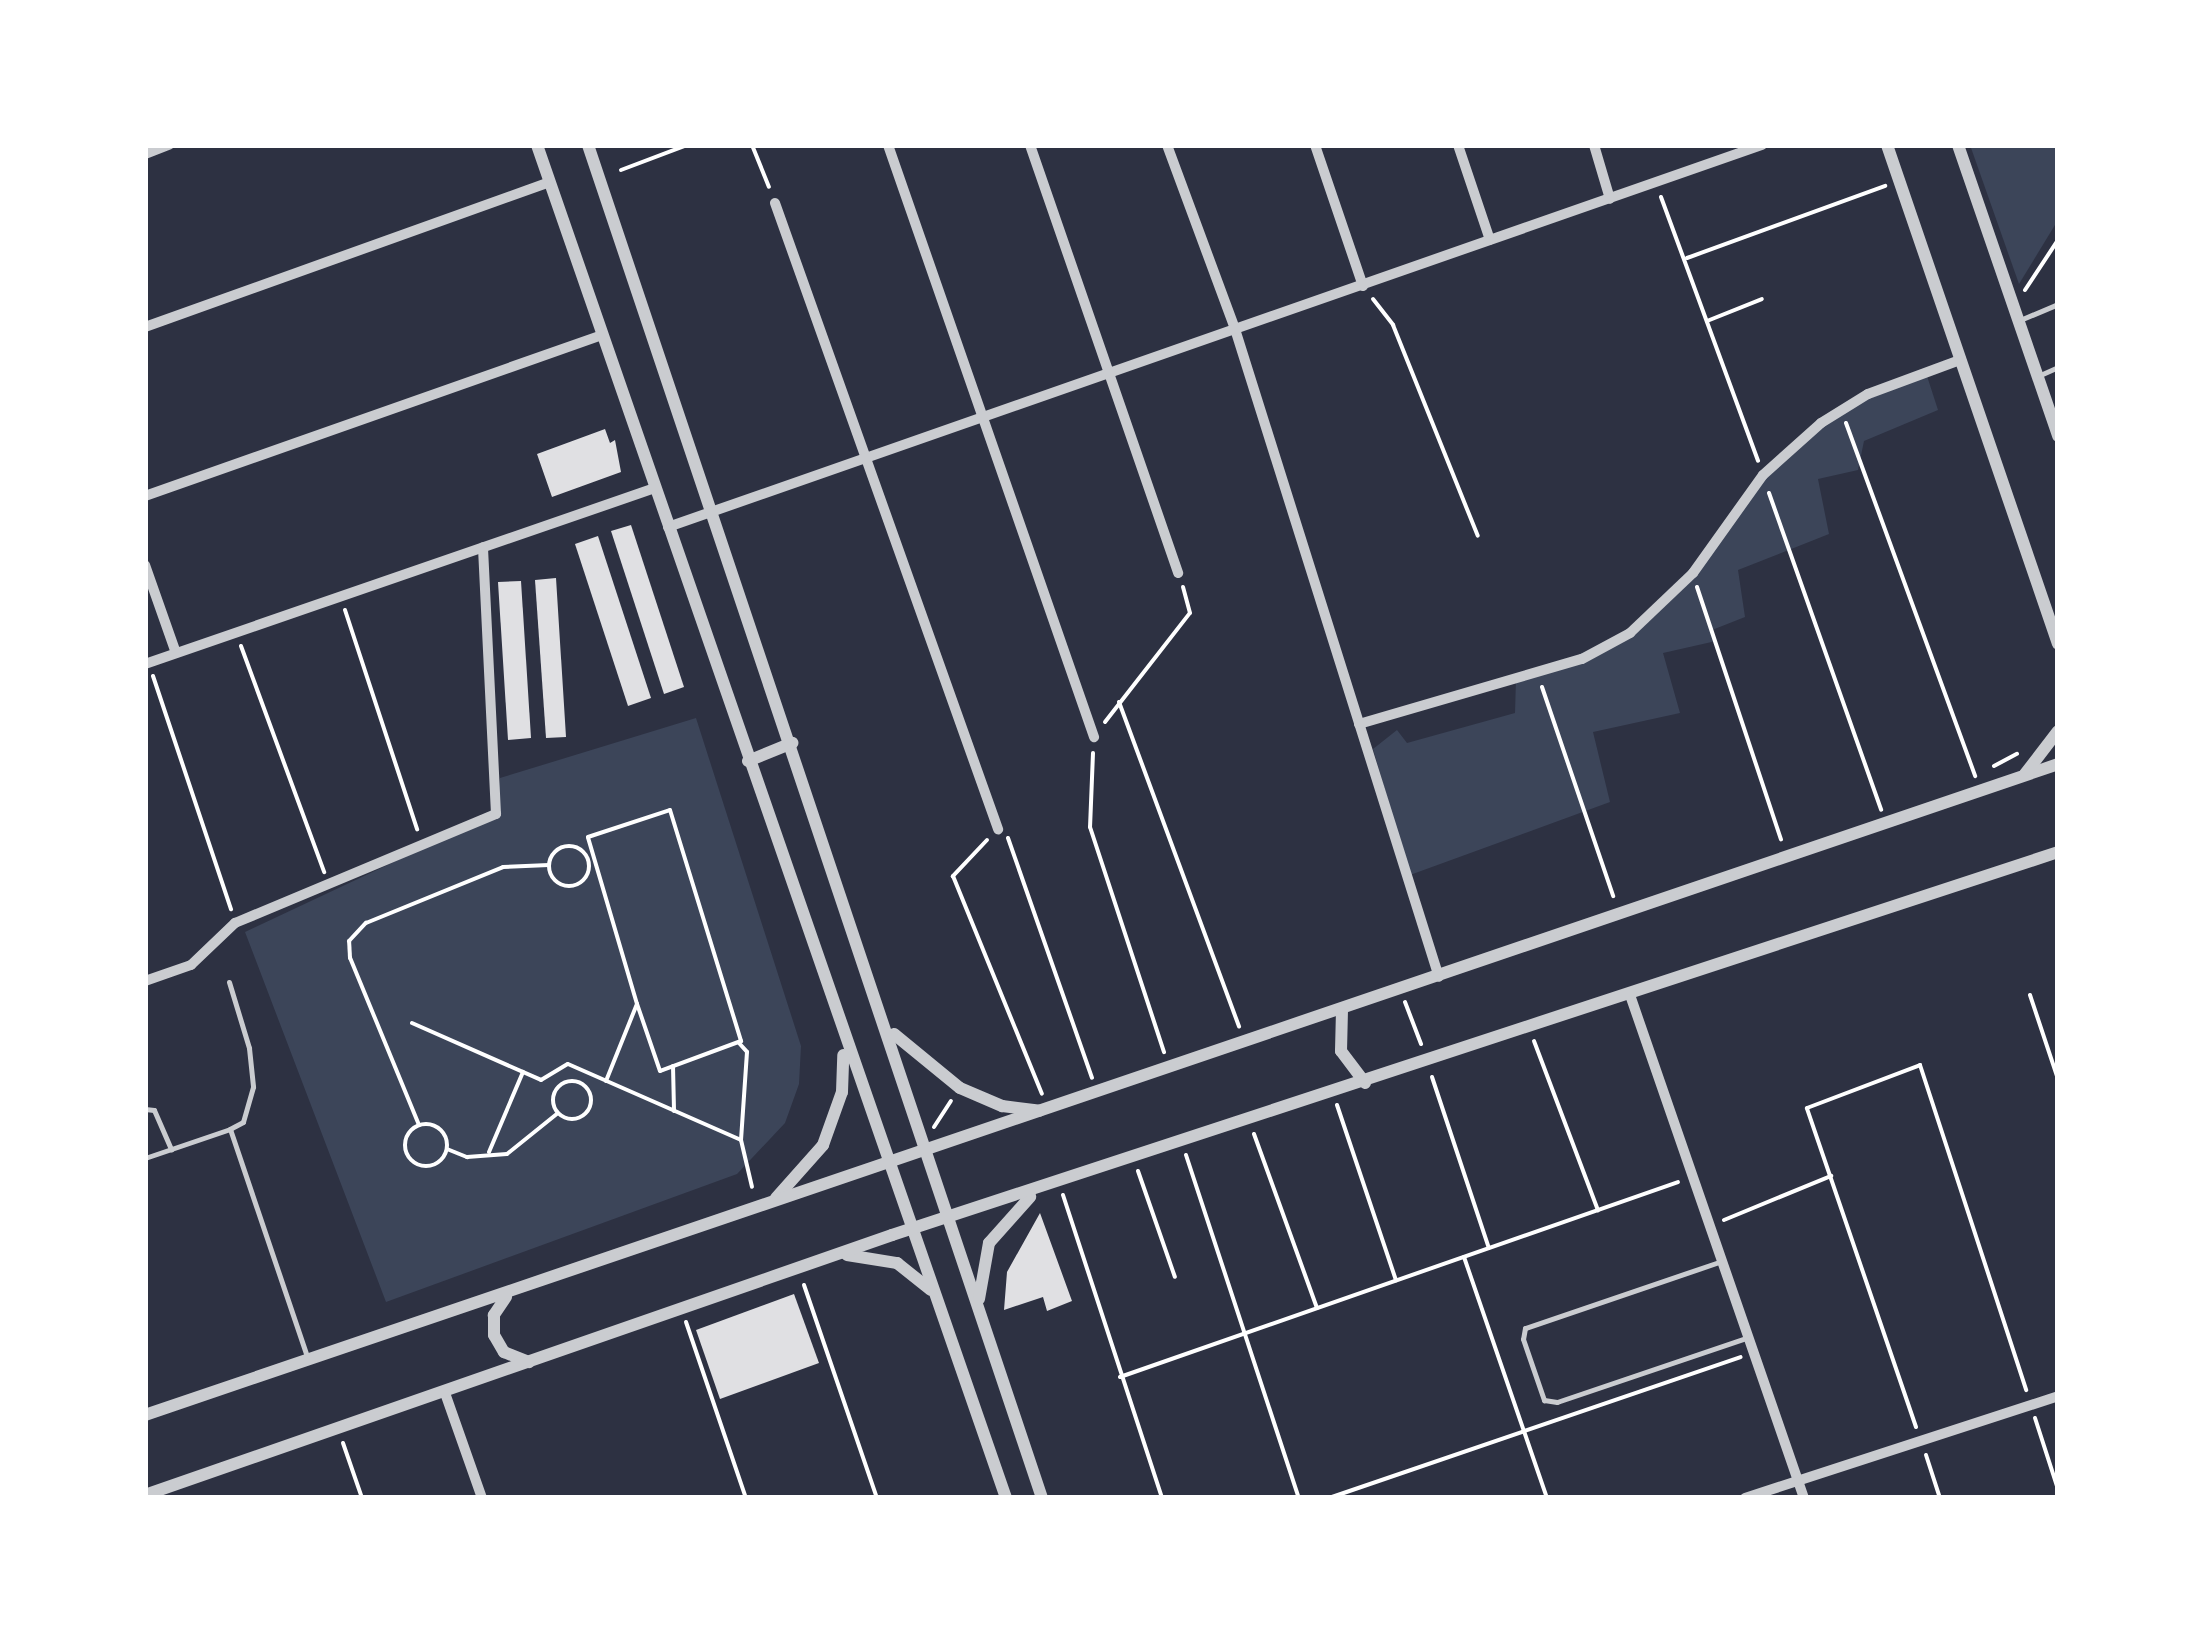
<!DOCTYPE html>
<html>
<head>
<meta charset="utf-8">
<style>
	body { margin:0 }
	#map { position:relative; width:2203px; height:1643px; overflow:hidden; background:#2d3142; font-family:Inter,sans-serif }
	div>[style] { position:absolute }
	.green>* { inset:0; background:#3c4559 }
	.building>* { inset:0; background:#e0e0e3 }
	.path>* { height:4px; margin:-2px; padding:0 2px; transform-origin:2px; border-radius:2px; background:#fff }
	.path>.ring { margin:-2px; padding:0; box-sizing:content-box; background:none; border:4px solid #fff; border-radius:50% }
	.service>* { height:5px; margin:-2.5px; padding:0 2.5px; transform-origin:2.5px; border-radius:2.5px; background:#caccd0 }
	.minor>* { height:10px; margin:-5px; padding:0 5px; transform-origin:5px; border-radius:5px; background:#caccd0 }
	.tertiary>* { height:12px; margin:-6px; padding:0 6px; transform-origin:6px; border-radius:6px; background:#caccd0 }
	span { translate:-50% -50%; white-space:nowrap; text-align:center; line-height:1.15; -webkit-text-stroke:10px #fff; paint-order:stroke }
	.frame { position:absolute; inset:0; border:148px solid #fff; pointer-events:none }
</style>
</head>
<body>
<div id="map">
	<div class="green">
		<div style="clip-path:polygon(1970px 145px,2058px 145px,2058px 220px,2019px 284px)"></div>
		<div style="clip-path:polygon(1927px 376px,1938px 410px,1864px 441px,1858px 470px,1818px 479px,1829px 534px,1738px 570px,1745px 617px,1712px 630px,1716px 641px,1663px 653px,1680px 713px,1593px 732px,1610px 802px,1410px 875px,1373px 749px,1397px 730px,1407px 743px,1515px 713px,1516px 679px,1605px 649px,1693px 573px,1763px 475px,1841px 409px)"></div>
		<div style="clip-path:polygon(696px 718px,801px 1046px,799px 1084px,785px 1123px,737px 1174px,386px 1302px,245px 932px,496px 814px,500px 778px)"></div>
	</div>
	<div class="building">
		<div style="clip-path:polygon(605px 429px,610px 443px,615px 440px,621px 472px,552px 497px,537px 454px)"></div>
		<div style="clip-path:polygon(631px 525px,684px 687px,664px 694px,611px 531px)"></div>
		<div style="clip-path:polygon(598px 536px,651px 698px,628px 706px,575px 544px)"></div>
		<div style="clip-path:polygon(556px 578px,566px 737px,546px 738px,535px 580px)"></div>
		<div style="clip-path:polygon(521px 581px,531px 738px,508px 740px,498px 582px)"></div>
		<div style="clip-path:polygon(1040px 1213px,1072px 1301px,1047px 1311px,1043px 1297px,1004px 1310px,1007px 1272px)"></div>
		<div style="clip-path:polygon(794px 1294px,819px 1363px,720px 1399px,696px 1330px)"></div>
	</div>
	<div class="path">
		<div style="left:752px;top:145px;width:45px;rotate:68deg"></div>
		<div style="left:621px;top:170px;width:71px;rotate:-20.7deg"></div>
		<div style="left:1661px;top:197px;width:281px;rotate:69.8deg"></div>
		<div style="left:1687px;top:258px;width:211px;rotate:-20deg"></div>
		<div style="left:2025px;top:290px;width:60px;rotate:-56.6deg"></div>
		<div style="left:1373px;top:299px;width:33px;rotate:52deg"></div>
		<div style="left:1393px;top:325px;width:227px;rotate:68.1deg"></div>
		<div style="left:1707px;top:321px;width:59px;rotate:-21.8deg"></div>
		<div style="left:1846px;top:423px;width:376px;rotate:69.9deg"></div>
		<div style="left:1769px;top:493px;width:336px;rotate:70.5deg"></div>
		<div style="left:1697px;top:587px;width:266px;rotate:71.6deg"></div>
		<div style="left:345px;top:610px;width:231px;rotate:71.8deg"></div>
		<div style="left:241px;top:646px;width:241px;rotate:69.8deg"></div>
		<div style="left:153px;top:676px;width:246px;rotate:71.5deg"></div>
		<div style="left:1542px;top:687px;width:221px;rotate:71.2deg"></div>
		<div style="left:1119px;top:702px;width:346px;rotate:69.7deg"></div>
		<div style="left:1105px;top:722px;width:138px;rotate:-52.1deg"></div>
		<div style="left:1190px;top:613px;width:27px;rotate:-105deg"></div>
		<div style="left:1093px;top:753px;width:74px;rotate:92.3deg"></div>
		<div style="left:1090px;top:827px;width:237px;rotate:71.8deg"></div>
		<div style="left:1994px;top:766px;width:26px;rotate:-28deg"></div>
		<div style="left:1008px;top:838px;width:254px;rotate:70.7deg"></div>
		<div style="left:987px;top:840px;width:50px;rotate:133.4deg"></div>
		<div style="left:953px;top:876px;width:235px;rotate:67.8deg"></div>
		<div class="ring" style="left:549px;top:846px;width:36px;height:36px"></div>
		<div style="left:2030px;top:995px;width:89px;rotate:71.6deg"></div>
		<div style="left:1405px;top:1002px;width:45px;rotate:69.1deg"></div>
		<div style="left:412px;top:1023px;width:141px;rotate:23.8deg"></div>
		<div style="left:541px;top:1080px;width:31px;rotate:-31deg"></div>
		<div style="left:568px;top:1064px;width:189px;rotate:23.7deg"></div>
		<div style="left:741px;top:1140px;width:48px;rotate:76.8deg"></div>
		<div style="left:1534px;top:1041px;width:181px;rotate:69.3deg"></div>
		<div style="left:739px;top:1043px;width:12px;rotate:48deg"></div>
		<div style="left:747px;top:1052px;width:88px;rotate:93.9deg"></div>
		<div style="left:673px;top:1066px;width:45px;rotate:88.7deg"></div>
		<div style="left:1432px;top:1077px;width:180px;rotate:71.6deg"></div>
		<div style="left:606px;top:1081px;width:83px;rotate:-68.1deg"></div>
		<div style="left:637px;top:1004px;width:174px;rotate:-106.4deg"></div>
		<div style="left:588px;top:837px;width:86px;rotate:-18.2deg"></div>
		<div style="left:670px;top:810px;width:242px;rotate:72.9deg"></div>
		<div style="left:741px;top:1041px;width:86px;rotate:159.7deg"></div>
		<div style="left:660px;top:1071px;width:71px;rotate:-108.9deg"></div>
		<div class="ring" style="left:553px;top:1081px;width:34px;height:34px"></div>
		<div style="left:1337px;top:1105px;width:185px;rotate:71.4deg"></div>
		<div class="ring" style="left:405px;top:1124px;width:38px;height:38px"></div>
		<div style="left:419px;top:1125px;width:181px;rotate:-112.4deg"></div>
		<div style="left:350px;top:958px;width:17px;rotate:-93deg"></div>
		<div style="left:349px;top:941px;width:25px;rotate:-47deg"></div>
		<div style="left:366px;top:923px;width:148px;rotate:-22.2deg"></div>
		<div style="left:503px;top:867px;width:46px;rotate:-2.5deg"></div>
		<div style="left:934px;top:1127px;width:31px;rotate:-57deg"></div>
		<div style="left:1254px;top:1134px;width:185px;rotate:70.1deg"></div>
		<div style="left:447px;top:1149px;width:22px;rotate:22deg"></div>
		<div style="left:467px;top:1157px;width:40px;rotate:-4.3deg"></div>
		<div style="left:507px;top:1154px;width:65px;rotate:-38.8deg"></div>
		<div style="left:489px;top:1152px;width:87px;rotate:-67deg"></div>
		<div style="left:1186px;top:1155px;width:361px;rotate:71.8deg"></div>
		<div style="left:1138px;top:1171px;width:112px;rotate:70.8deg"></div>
		<div style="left:1063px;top:1195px;width:319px;rotate:71.9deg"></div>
		<div style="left:1724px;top:1220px;width:116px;rotate:-22.4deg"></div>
		<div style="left:1464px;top:1257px;width:255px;rotate:71deg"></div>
		<div style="left:804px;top:1285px;width:225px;rotate:71.1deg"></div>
		<div style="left:686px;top:1322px;width:186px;rotate:71.2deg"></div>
		<div style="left:1120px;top:1377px;width:591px;rotate:-19.26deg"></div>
		<div style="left:2035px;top:1418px;width:75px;rotate:72.1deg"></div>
		<div style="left:1916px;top:1427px;width:337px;rotate:-108.9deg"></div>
		<div style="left:1807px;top:1108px;width:121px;rotate:-20.8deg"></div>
		<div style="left:1920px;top:1065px;width:342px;rotate:71.9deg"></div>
		<div style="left:343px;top:1443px;width:58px;rotate:70.9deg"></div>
		<div style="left:1926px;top:1455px;width:45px;rotate:72deg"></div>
		<div style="left:1329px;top:1498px;width:435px;rotate:-18.9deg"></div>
	</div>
	<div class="service">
		<div style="left:2020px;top:320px;width:41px;rotate:-22.8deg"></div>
		<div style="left:2038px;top:376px;width:22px;rotate:-24deg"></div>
		<div style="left:229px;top:982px;width:69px;rotate:73.1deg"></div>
		<div style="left:249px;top:1048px;width:39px;rotate:84deg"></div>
		<div style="left:253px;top:1087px;width:36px;rotate:106deg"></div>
		<div style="left:243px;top:1122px;width:15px;rotate:152deg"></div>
		<div style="left:145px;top:1109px;width:9px;rotate:6deg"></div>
		<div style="left:154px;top:1110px;width:43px;rotate:66.4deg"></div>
		<div style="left:145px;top:1158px;width:90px;rotate:-18.8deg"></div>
		<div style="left:230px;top:1129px;width:243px;rotate:71.3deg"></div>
		<div style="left:1722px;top:1261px;width:208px;rotate:161.2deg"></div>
		<div style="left:1525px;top:1328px;width:11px;rotate:100deg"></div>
		<div style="left:1523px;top:1339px;width:65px;rotate:71deg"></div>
		<div style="left:1544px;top:1400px;width:13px;rotate:9deg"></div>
		<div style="left:1557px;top:1402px;width:200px;rotate:-18.7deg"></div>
	</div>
	<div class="minor">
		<div style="left:888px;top:145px;width:627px;rotate:70.81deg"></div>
		<div style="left:1030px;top:145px;width:453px;rotate:70.9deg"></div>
		<div style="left:1167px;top:145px;width:196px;rotate:69.7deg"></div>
		<div style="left:1235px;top:329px;width:679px;rotate:72.53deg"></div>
		<div style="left:1315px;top:145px;width:149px;rotate:71.2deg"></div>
		<div style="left:1458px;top:145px;width:100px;rotate:71.4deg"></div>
		<div style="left:1594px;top:145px;width:56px;rotate:73.5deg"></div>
		<div style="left:145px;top:154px;width:26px;rotate:-21deg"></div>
		<div style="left:775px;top:203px;width:665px;rotate:70.39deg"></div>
		<div style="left:145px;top:327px;width:430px;rotate:-19.7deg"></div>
		<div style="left:145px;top:496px;width:485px;rotate:-19.4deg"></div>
		<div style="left:668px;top:527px;width:1159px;rotate:-19.25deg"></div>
		<div style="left:145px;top:565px;width:93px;rotate:70.6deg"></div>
		<div style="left:145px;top:664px;width:540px;rotate:-19.04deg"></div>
		<div style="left:1359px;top:724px;width:232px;rotate:-16.3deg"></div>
		<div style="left:1582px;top:659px;width:55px;rotate:-28.4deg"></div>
		<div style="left:1630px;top:633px;width:87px;rotate:-43.6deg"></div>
		<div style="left:1693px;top:573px;width:120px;rotate:-54.5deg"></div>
		<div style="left:1763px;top:475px;width:78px;rotate:-41.9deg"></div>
		<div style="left:1821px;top:423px;width:55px;rotate:-31.7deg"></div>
		<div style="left:1868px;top:394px;width:98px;rotate:-20.3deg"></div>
		<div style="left:145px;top:981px;width:49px;rotate:-19.2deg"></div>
		<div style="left:191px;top:965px;width:61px;rotate:-43.7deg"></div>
		<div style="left:235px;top:923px;width:283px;rotate:-22.7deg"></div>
		<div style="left:496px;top:814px;width:267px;rotate:-92.8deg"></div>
		<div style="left:1630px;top:995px;width:532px;rotate:70.92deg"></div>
		<div style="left:445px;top:1393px;width:111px;rotate:70.6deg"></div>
		<div style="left:1745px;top:1498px;width:329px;rotate:-18deg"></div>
	</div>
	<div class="tertiary">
		<div style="left:537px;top:145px;width:1432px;rotate:70.88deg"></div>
		<div style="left:588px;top:145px;width:1427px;rotate:71.45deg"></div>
		<div style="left:1887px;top:145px;width:527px;rotate:71.08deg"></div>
		<div style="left:1958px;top:145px;width:308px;rotate:71deg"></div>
		<div style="left:748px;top:761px;width:48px;rotate:-22.2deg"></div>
		<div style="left:2025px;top:774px;width:54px;rotate:-52.5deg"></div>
		<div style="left:1342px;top:1010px;width:41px;rotate:91.4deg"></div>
		<div style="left:1341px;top:1051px;width:40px;rotate:53deg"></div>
		<div style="left:894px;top:1034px;width:85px;rotate:39.3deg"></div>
		<div style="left:960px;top:1088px;width:46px;rotate:23.2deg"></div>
		<div style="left:1002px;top:1106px;width:38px;rotate:7deg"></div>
		<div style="left:776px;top:1198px;width:71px;rotate:-48.4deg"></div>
		<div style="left:823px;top:1145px;width:56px;rotate:-70.3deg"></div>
		<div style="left:842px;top:1092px;width:37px;rotate:-88deg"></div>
		<div style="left:847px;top:1255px;width:51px;rotate:9.1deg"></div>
		<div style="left:897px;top:1263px;width:43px;rotate:38.5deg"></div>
		<div style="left:506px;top:1297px;width:22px;rotate:124deg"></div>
		<div style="left:494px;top:1315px;width:20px;rotate:90deg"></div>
		<div style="left:494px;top:1335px;width:20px;rotate:60deg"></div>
		<div style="left:504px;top:1352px;width:27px;rotate:22deg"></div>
		<div style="left:979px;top:1299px;width:57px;rotate:-79.9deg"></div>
		<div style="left:989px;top:1243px;width:62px;rotate:-48.3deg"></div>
		<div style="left:145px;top:1415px;width:2021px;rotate:-18.79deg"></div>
		<div style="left:145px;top:1495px;width:791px;rotate:-19.19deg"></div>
		<div style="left:892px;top:1235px;width:1227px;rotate:-18.18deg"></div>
	</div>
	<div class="frame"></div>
</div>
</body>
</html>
